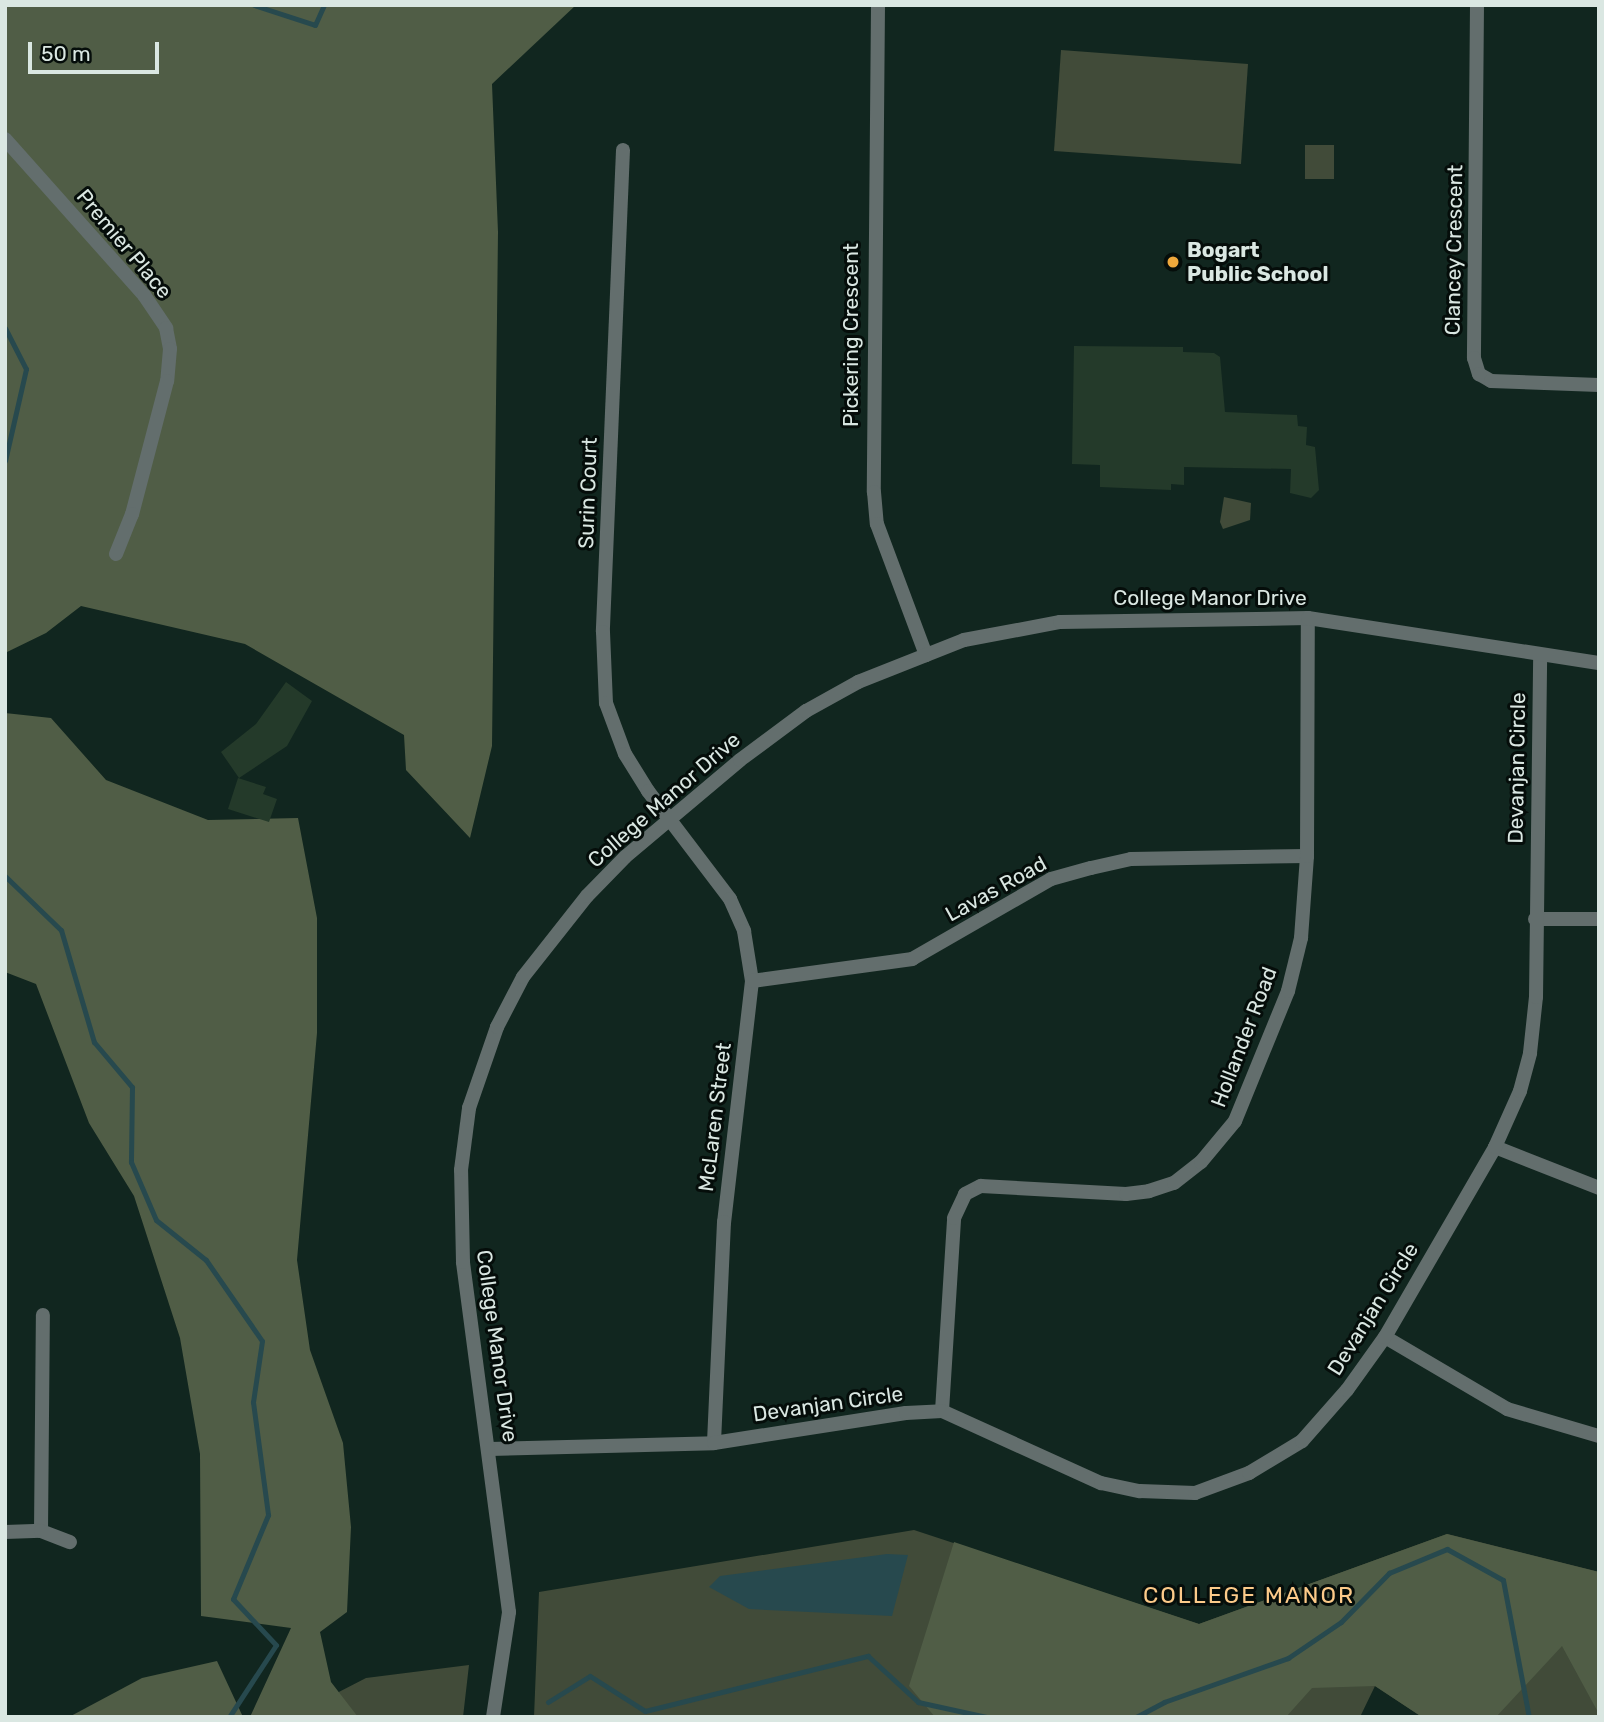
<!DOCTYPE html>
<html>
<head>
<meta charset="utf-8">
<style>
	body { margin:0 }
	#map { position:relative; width:1604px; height:1722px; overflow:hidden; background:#11261f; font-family:Rubik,sans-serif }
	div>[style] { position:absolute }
	.green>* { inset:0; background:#414b39 }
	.forest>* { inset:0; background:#505d46 }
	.water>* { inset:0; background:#27494e }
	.stream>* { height:5px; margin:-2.5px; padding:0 2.5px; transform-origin:2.5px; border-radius:2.5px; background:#27494e }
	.building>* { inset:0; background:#243a2a }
	.minor>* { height:14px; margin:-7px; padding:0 7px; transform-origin:7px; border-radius:7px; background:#636e6d }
	.dots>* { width:19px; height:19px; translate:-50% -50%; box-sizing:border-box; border:4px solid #050d0a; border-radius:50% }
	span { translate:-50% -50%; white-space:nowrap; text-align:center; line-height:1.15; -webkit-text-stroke:6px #050d0a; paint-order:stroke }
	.street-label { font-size:21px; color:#dae7e2 }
	.poi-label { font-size:21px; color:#dae7e2; font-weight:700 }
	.left { translate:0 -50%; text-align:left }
	.neighbourhood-label { font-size:23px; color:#fcca89; letter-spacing:2px }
	.frame { position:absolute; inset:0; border:7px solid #dae7e2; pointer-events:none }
	.scale { position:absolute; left:28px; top:42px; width:131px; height:32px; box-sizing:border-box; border:4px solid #dae7e2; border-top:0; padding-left:9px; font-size:21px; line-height:24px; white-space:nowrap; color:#dae7e2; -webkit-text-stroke:5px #050d0a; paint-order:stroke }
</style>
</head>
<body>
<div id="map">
	<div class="green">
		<div style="clip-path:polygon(1061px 50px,1248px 64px,1241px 164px,1054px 151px)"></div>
		<div style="clip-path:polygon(1305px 145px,1334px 145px,1334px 179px,1305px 179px)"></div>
		<div style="clip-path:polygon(1224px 497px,1251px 503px,1250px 520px,1223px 529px,1220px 522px)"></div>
		<div style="clip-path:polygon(914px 1530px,1199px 1624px,1447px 1534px,1599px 1572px,1599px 1717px,1422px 1717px,1375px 1686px,1360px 1717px,534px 1717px,539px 1592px)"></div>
		<div style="clip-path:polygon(469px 1665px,463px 1717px,199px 1717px,298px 1713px,366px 1678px)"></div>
	</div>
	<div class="forest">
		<div style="clip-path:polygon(5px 5px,576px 5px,492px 84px,498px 232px,492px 746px,470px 838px,406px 770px,404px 735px,245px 644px,81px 606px,46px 633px,5px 653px)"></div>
		<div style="clip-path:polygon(5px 713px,51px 718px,106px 780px,208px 820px,298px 818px,317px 918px,317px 1033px,297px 1260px,310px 1350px,343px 1443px,351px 1527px,347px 1612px,320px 1632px,331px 1682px,358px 1717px,250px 1717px,291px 1628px,201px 1616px,200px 1454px,180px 1338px,134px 1196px,89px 1123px,36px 984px,5px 972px)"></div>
		<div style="clip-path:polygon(1447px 1534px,1599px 1572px,1599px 1714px,1562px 1646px,1496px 1717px,1422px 1717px,1375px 1686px,1312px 1688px,1286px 1717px,935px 1717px,909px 1686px,954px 1542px,1199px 1624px)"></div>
		<div style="clip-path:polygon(217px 1661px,243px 1717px,69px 1717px,142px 1678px)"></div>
	</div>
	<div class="water">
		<div style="clip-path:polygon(887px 1554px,908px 1555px,892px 1616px,749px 1609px,709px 1587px,720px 1576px)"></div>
	</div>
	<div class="stream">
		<div style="left:254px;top:5px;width:64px;rotate:18.2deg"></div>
		<div style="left:315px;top:25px;width:22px;rotate:-66deg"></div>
		<div style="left:5px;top:328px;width:46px;rotate:62.9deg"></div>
		<div style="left:26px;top:369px;width:94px;rotate:102.9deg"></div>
		<div style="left:5px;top:876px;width:78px;rotate:44deg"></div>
		<div style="left:61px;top:930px;width:117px;rotate:73.6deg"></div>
		<div style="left:94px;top:1042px;width:59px;rotate:49.8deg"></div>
		<div style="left:132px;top:1087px;width:75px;rotate:90.8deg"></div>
		<div style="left:131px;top:1162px;width:63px;rotate:66.7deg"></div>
		<div style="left:156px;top:1220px;width:64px;rotate:38.7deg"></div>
		<div style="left:206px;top:1260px;width:98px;rotate:55.3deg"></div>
		<div style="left:262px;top:1341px;width:62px;rotate:98.4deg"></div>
		<div style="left:253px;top:1402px;width:114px;rotate:82.4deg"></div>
		<div style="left:268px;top:1515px;width:91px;rotate:112.6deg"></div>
		<div style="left:233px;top:1599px;width:63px;rotate:46.9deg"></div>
		<div style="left:276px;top:1645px;width:86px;rotate:123.1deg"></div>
		<div style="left:548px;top:1702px;width:49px;rotate:-31.8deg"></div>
		<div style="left:590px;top:1676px;width:65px;rotate:32.5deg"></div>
		<div style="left:645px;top:1711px;width:230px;rotate:-13.9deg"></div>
		<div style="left:868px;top:1656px;width:68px;rotate:42.6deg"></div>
		<div style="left:918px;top:1702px;width:70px;rotate:12.4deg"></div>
		<div style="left:1136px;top:1717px;width:32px;rotate:-28deg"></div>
		<div style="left:1164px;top:1702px;width:132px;rotate:-19.5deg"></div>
		<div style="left:1288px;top:1658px;width:64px;rotate:-34.2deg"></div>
		<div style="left:1341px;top:1622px;width:69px;rotate:-45.6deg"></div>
		<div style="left:1389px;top:1573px;width:63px;rotate:-22.5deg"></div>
		<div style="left:1447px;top:1549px;width:64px;rotate:29deg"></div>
		<div style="left:1503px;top:1580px;width:139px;rotate:79.3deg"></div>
	</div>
	<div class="building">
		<div style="clip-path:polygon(1074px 346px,1183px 347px,1183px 352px,1214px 353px,1220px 357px,1225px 412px,1297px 415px,1298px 426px,1307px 427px,1306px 445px,1315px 447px,1319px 490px,1311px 498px,1290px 493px,1291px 469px,1184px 467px,1184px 485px,1171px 484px,1171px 490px,1100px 487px,1100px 465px,1072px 464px)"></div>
		<div style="clip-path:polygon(286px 682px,312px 701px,287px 746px,239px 778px,221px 752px,256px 724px)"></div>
		<div style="clip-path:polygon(238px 778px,266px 787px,263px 794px,277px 799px,269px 822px,228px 809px)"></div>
	</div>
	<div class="minor">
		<div style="left:878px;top:5px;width:487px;rotate:90.5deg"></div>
		<div style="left:874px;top:492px;width:32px;rotate:85deg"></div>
		<div style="left:877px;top:524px;width:140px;rotate:69.5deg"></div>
		<div style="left:1477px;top:5px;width:353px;rotate:90.5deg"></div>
		<div style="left:1474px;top:358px;width:17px;rotate:73deg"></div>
		<div style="left:1479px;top:374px;width:14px;rotate:30deg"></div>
		<div style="left:1491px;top:381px;width:108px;rotate:2.1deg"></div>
		<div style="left:5px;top:139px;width:209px;rotate:48.3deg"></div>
		<div style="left:144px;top:295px;width:40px;rotate:56deg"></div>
		<div style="left:166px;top:328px;width:21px;rotate:79deg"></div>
		<div style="left:170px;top:349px;width:32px;rotate:95deg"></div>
		<div style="left:167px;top:381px;width:138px;rotate:104.7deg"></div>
		<div style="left:132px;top:514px;width:43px;rotate:111.8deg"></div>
		<div style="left:623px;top:150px;width:482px;rotate:92.4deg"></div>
		<div style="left:603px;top:632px;width:71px;rotate:87.6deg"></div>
		<div style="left:606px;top:703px;width:54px;rotate:69.6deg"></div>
		<div style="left:625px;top:754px;width:44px;rotate:58.1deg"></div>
		<div style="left:648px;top:791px;width:136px;rotate:52.8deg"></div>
		<div style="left:730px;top:899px;width:35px;rotate:66deg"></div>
		<div style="left:744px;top:931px;width:51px;rotate:80.9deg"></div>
		<div style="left:752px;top:981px;width:243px;rotate:96.6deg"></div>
		<div style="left:724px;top:1222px;width:221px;rotate:92.6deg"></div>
		<div style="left:1535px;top:919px;width:64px"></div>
		<div style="left:752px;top:981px;width:162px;rotate:-7.8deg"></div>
		<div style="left:912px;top:959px;width:160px;rotate:-29.9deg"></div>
		<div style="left:1051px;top:879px;width:41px;rotate:-15.4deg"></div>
		<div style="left:1091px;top:868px;width:41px;rotate:-12.7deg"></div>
		<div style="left:1131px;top:859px;width:176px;rotate:-1deg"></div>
		<div style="left:1495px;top:1147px;width:112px;rotate:21.5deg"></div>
		<div style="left:1385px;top:1337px;width:142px;rotate:30.5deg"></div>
		<div style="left:1507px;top:1409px;width:96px;rotate:16.4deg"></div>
		<div style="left:942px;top:1411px;width:193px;rotate:-86.4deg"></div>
		<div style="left:954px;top:1218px;width:26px;rotate:-65deg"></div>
		<div style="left:965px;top:1194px;width:18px;rotate:-27deg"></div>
		<div style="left:981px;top:1186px;width:145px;rotate:3.2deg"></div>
		<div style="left:1126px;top:1194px;width:23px;rotate:-7deg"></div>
		<div style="left:1149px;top:1191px;width:26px;rotate:-18deg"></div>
		<div style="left:1174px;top:1183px;width:34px;rotate:-38deg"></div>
		<div style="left:1201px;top:1162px;width:53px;rotate:-50.3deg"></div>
		<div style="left:1235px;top:1121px;width:140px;rotate:-67.8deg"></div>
		<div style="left:1288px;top:991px;width:55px;rotate:-76.2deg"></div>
		<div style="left:1301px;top:938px;width:82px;rotate:-85.8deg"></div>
		<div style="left:1307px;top:856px;width:238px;rotate:-89.8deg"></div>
		<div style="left:490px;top:1449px;width:224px;rotate:-1.5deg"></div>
		<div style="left:714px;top:1443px;width:194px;rotate:-8.9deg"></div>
		<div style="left:906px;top:1413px;width:36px;rotate:-3deg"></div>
		<div style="left:942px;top:1411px;width:175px;rotate:24.4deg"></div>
		<div style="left:1101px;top:1483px;width:40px;rotate:12deg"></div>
		<div style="left:1140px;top:1491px;width:55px;rotate:2.1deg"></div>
		<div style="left:1195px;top:1493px;width:58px;rotate:-20.3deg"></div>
		<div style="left:1249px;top:1473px;width:62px;rotate:-31.1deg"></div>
		<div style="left:1302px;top:1441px;width:68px;rotate:-48.6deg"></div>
		<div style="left:1347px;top:1390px;width:65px;rotate:-54.4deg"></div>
		<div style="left:1385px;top:1337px;width:220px;rotate:-59.9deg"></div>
		<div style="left:1495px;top:1147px;width:61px;rotate:-65.9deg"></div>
		<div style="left:1520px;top:1091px;width:39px;rotate:-75deg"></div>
		<div style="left:1530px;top:1053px;width:56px;rotate:-83.9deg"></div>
		<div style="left:1536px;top:997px;width:341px;rotate:-89.3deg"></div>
		<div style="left:41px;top:1531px;width:216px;rotate:-89.5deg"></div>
		<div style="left:5px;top:1532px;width:36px;rotate:-2deg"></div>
		<div style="left:41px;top:1531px;width:31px;rotate:21deg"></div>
		<div style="left:493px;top:1717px;width:106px;rotate:-81.3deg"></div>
		<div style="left:509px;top:1612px;width:353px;rotate:-97.5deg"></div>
		<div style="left:463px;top:1262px;width:92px;rotate:-91.2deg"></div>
		<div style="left:461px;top:1170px;width:63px;rotate:-82.6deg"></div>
		<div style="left:469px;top:1108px;width:86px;rotate:-70.9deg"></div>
		<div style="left:497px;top:1027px;width:56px;rotate:-62.5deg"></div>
		<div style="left:523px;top:977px;width:103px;rotate:-51.7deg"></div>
		<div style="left:587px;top:896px;width:54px;rotate:-45.7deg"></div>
		<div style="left:625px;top:857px;width:150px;rotate:-40.1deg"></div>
		<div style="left:740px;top:760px;width:82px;rotate:-36.6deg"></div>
		<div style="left:806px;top:711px;width:60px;rotate:-29.1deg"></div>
		<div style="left:858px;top:682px;width:114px;rotate:-21.6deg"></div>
		<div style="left:964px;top:640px;width:98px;rotate:-10.6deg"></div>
		<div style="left:1060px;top:622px;width:248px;rotate:-0.9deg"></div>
		<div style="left:1308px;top:618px;width:294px;rotate:8.8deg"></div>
	</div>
	<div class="dots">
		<div style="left:1173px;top:262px;background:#eea83c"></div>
	</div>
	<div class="street-label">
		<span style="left:124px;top:244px;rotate:50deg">Premier Place</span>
		<span style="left:1454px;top:250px;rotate:-89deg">Clancey Crescent</span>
		<span style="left:851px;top:335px;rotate:-90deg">Pickering Crescent</span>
		<span style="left:588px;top:493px;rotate:-88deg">Surin Court</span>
		<span style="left:1210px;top:598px">College Manor Drive</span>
		<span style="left:1517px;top:768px;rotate:-89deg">Devanjan Circle</span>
		<span style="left:664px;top:800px;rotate:-41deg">College Manor Drive</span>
		<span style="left:996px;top:889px;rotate:-29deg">Lavas Road</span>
		<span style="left:1244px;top:1037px;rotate:-69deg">Hollander Road</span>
		<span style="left:715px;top:1117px;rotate:-83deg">McLaren Street</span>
		<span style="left:1373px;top:1309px;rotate:-58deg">Devanjan Circle</span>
		<span style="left:497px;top:1346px;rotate:82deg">College Manor Drive</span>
		<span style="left:828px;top:1404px;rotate:-8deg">Devanjan Circle</span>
	</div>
	<div class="poi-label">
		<span class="left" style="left:1187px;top:262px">Bogart<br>Public School</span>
	</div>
	<div class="neighbourhood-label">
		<span style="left:1249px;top:1595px">COLLEGE MANOR</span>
	</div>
	<div class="frame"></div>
	<div class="scale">50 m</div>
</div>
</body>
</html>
